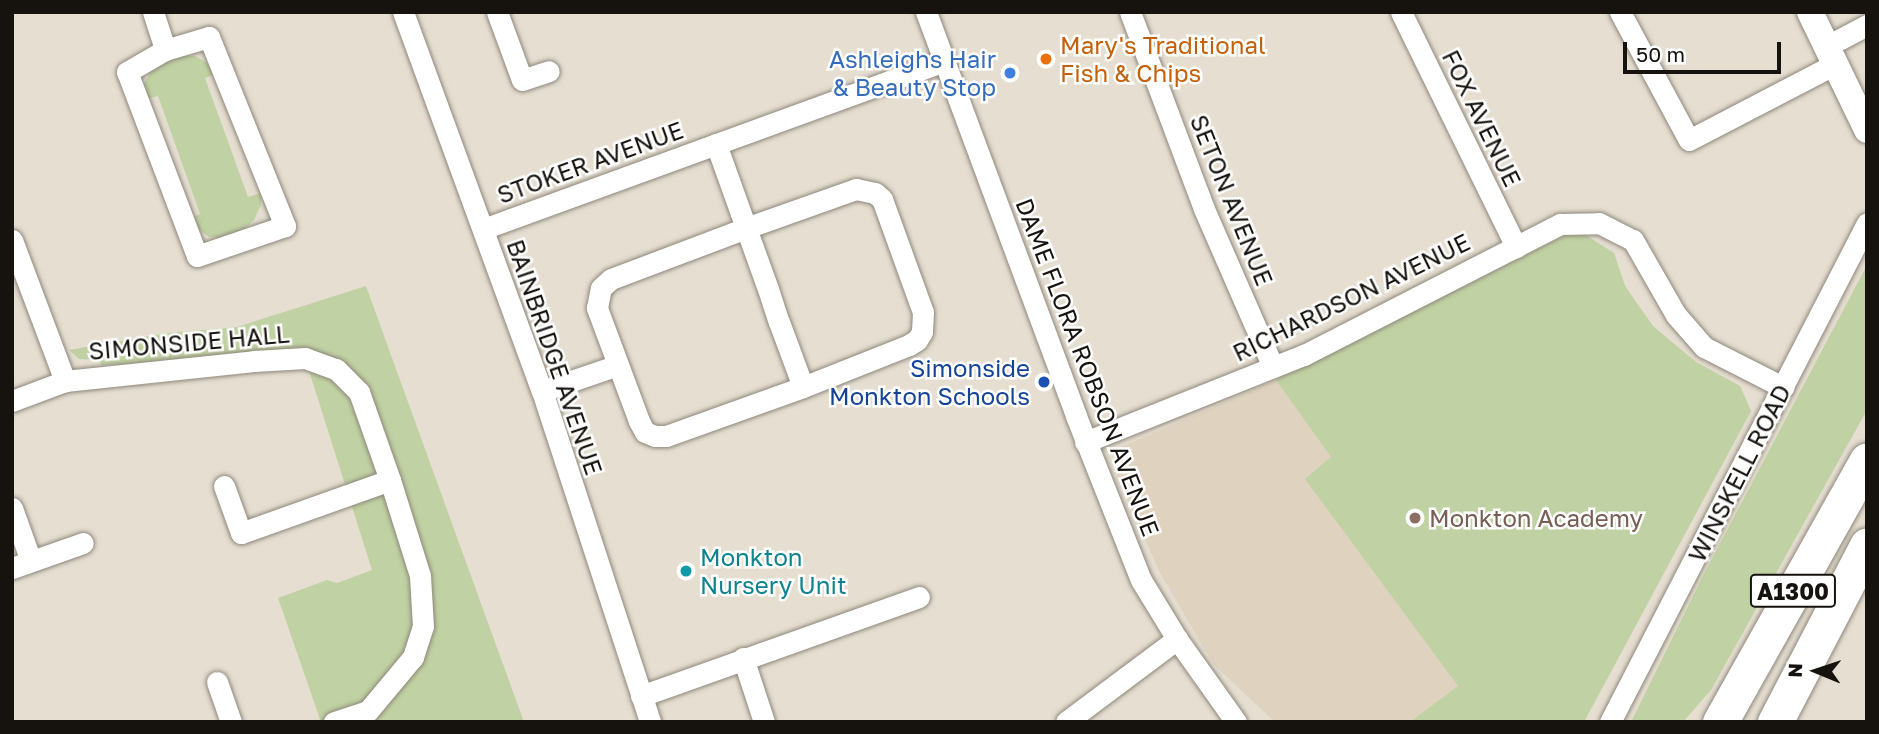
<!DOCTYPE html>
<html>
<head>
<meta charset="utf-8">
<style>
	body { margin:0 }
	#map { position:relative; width:1879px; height:734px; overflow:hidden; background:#e5ded1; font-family:"Golos Text",sans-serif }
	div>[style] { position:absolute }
	.built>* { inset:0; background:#dfd3c0 }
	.green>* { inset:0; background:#c0d2a3 }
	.roads { filter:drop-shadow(0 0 2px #8e877b) drop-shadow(0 0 2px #8e877b) }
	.minor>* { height:21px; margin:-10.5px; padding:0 10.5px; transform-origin:10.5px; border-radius:10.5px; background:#fff }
	.tertiary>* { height:26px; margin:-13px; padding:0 13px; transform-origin:13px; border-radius:13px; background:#fff }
	.trunk>* { height:35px; margin:-17.5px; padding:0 17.5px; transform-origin:17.5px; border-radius:17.5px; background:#fff }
	.dots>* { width:19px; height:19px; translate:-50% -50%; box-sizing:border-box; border:4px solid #fff; border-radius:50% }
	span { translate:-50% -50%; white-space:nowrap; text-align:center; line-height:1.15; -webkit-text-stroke:5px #fff; paint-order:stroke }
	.shield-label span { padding:2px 5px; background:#fff; border:2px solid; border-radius:5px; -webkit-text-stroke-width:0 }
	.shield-label { font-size:23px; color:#16130f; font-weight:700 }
	.food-label { font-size:24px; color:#c56008 }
	.left { translate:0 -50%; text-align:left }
	.shop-label { font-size:24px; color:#366cbe }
	.right { translate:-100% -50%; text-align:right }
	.street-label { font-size:24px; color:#16130f }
	.transit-label { font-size:24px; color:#164399 }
	.education-label { font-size:24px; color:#785e54 }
	.culture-label { font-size:24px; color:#0d838f }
	.frame { position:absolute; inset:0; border:14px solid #16130f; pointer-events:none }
	.north { position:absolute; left:1781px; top:636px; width:70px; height:70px; -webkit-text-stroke:5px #fff; paint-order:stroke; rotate:272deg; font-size:19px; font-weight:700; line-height:28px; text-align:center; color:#16130f }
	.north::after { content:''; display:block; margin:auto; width:24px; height:32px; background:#16130f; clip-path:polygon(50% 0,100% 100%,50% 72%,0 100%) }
	.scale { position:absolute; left:1623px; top:42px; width:158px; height:32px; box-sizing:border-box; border:4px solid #16130f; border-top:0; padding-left:9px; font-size:21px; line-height:24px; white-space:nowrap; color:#16130f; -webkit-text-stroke:5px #fff; paint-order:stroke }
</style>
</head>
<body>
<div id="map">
	<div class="built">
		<div style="clip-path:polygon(1568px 234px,1614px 253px,1625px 286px,1652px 326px,1696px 362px,1740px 386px,1751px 411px,1584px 722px,1275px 722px,1213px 664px,1159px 571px,1113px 465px,1121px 447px,1276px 380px)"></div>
	</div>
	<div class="green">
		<div style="clip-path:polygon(180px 56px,195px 56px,207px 63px,215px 74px,205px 78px,248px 197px,261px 193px,261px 205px,254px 220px,241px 232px,224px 238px,209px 237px,187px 220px,200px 214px,158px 96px,142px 100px,145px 82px,152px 69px,166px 59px)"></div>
		<div style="clip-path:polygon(1568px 234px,1584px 234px,1614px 253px,1625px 286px,1653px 326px,1696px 362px,1740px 386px,1751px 411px,1584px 722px,1410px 722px,1458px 686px,1305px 479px,1331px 457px,1276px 380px)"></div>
		<div style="clip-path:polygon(1867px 265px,1867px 410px,1711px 690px,1683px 722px,1631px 722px,1704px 574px)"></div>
		<div style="clip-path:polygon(366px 286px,467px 565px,524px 722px,321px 722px,278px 598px,327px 580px,337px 583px,372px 570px,305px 358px,101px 365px,100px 360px,79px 359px,69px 350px,166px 333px,237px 327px)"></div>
	</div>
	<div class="roads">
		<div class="minor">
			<div style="left:153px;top:12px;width:40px;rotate:72deg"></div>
			<div style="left:403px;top:12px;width:404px;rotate:69.9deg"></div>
			<div style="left:542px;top:391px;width:348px;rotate:71.9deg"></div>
			<div style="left:497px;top:12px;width:72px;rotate:69.8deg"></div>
			<div style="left:522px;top:80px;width:28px;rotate:-18deg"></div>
			<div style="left:926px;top:12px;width:431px;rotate:69.6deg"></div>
			<div style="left:1076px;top:416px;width:176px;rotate:68.4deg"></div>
			<div style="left:1141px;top:580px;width:69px;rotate:58.6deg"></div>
			<div style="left:1177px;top:639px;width:102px;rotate:54.6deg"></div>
			<div style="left:1130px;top:12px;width:210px;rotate:69.4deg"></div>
			<div style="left:1204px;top:209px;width:172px;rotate:66.4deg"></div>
			<div style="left:1401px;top:12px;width:262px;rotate:63.9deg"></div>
			<div style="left:1620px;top:12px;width:145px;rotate:61.7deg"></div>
			<div style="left:1689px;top:140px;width:165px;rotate:-27.5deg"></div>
			<div style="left:209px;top:37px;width:204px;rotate:68.1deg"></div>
			<div style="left:285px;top:226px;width:93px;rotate:161.2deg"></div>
			<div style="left:197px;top:256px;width:197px;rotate:-110.8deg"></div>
			<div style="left:127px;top:72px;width:44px;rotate:-30.1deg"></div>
			<div style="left:165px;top:50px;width:46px;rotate:-16.5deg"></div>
			<div style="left:1827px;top:46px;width:45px;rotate:-27.7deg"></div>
			<div style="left:716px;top:144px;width:89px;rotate:70.3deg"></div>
			<div style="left:746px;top:228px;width:65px;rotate:70.2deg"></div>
			<div style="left:768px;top:289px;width:35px;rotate:72deg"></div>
			<div style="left:779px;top:322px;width:69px;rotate:69.7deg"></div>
			<div style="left:803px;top:387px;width:145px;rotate:160.3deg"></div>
			<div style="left:666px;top:436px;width:11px;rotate:180deg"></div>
			<div style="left:655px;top:436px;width:11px;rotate:-158deg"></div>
			<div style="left:645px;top:432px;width:13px;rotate:-119deg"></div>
			<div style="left:639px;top:421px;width:121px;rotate:-110.4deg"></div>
			<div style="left:597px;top:308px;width:20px;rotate:-79deg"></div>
			<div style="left:601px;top:288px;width:13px;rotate:-42deg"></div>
			<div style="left:611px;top:279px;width:144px;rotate:-20.7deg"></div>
			<div style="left:746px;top:228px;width:117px;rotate:-19.5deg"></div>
			<div style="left:856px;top:189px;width:19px;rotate:12deg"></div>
			<div style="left:875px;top:193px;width:9px;rotate:41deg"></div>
			<div style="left:882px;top:199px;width:120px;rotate:70.1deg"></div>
			<div style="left:923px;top:312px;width:20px;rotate:93deg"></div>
			<div style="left:922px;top:332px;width:9px;rotate:122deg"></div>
			<div style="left:917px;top:340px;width:9px;rotate:148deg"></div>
			<div style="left:909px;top:345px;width:114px;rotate:158.4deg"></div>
			<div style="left:483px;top:229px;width:492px;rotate:-20deg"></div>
			<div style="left:12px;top:240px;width:151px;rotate:69.4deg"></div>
			<div style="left:542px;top:391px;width:80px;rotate:-18.9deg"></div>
			<div style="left:12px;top:401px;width:57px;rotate:-20.7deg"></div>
			<div style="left:65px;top:381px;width:190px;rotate:-6deg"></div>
			<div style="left:254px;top:361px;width:51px;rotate:-3.4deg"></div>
			<div style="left:305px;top:358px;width:33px;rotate:20deg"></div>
			<div style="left:336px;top:369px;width:33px;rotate:45deg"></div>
			<div style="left:359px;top:392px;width:93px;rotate:70.6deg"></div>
			<div style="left:390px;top:480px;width:101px;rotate:72.6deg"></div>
			<div style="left:420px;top:576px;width:50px;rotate:86.6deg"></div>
			<div style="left:423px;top:626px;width:33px;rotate:108deg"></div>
			<div style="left:413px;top:657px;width:70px;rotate:129.8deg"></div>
			<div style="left:368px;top:711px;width:36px;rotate:162deg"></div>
			<div style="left:1085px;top:442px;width:236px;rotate:-21.7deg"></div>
			<div style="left:1304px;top:355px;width:288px;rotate:-27.1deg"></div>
			<div style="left:1560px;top:224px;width:39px;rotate:-1deg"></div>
			<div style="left:1599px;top:223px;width:38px;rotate:27deg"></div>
			<div style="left:1633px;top:240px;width:86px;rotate:60.2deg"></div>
			<div style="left:1676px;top:315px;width:43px;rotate:48.8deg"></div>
			<div style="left:1704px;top:347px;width:89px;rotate:26.9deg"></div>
			<div style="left:224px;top:486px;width:50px;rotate:70.1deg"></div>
			<div style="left:241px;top:533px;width:158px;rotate:-19.6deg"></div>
			<div style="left:12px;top:508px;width:56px;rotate:70.3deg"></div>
			<div style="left:12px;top:568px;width:75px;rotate:-19.4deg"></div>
			<div style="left:743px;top:658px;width:67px;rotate:71.8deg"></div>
			<div style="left:217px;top:682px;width:42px;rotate:70.7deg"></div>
			<div style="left:641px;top:696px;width:295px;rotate:-19.6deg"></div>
			<div style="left:1066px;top:722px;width:139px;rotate:-36.8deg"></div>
			<div style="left:1610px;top:722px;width:561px;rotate:-62.75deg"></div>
		</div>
		<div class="tertiary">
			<div style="left:1810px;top:12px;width:131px;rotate:64.2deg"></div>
		</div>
		<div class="trunk">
			<div style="left:1720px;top:722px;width:300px;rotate:-60.7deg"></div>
			<div style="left:1775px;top:722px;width:199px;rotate:-62.5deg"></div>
		</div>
	</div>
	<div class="dots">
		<div style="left:1046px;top:59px;background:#e8710a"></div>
		<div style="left:1010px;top:73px;background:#3f7fe0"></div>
		<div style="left:1044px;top:382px;background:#1a4fb4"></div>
		<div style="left:1415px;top:518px;background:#8d6e63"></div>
		<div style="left:686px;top:571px;background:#0f9aa8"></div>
	</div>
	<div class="shield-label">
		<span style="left:1793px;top:591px">A1300</span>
	</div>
	<div class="food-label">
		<span class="left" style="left:1060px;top:59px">Mary's Traditional<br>Fish &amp; Chips</span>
	</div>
	<div class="shop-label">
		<span class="right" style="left:996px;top:73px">Ashleighs Hair<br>&amp; Beauty Stop</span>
	</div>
	<div class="street-label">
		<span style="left:1482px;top:118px;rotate:64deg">FOX AVENUE</span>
		<span style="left:590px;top:162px;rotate:-20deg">STOKER AVENUE</span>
		<span style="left:1232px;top:200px;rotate:68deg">SETON AVENUE</span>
		<span style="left:1351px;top:297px;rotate:-26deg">RICHARDSON AVENUE</span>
		<span style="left:189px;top:342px;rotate:-5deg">SIMONSIDE HALL</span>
		<span style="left:555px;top:357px;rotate:71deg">BAINBRIDGE AVENUE</span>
		<span style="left:1088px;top:367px;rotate:69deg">DAME FLORA ROBSON AVENUE</span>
		<span style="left:1739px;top:473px;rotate:-63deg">WINSKELL ROAD</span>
	</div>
	<div class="transit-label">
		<span class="right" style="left:1030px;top:382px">Simonside<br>Monkton Schools</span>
	</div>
	<div class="education-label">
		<span class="left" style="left:1429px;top:518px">Monkton Academy</span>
	</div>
	<div class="culture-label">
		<span class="left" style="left:700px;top:571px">Monkton<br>Nursery Unit</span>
	</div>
	<div class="frame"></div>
	<div class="north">N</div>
	<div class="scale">50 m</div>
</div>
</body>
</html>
